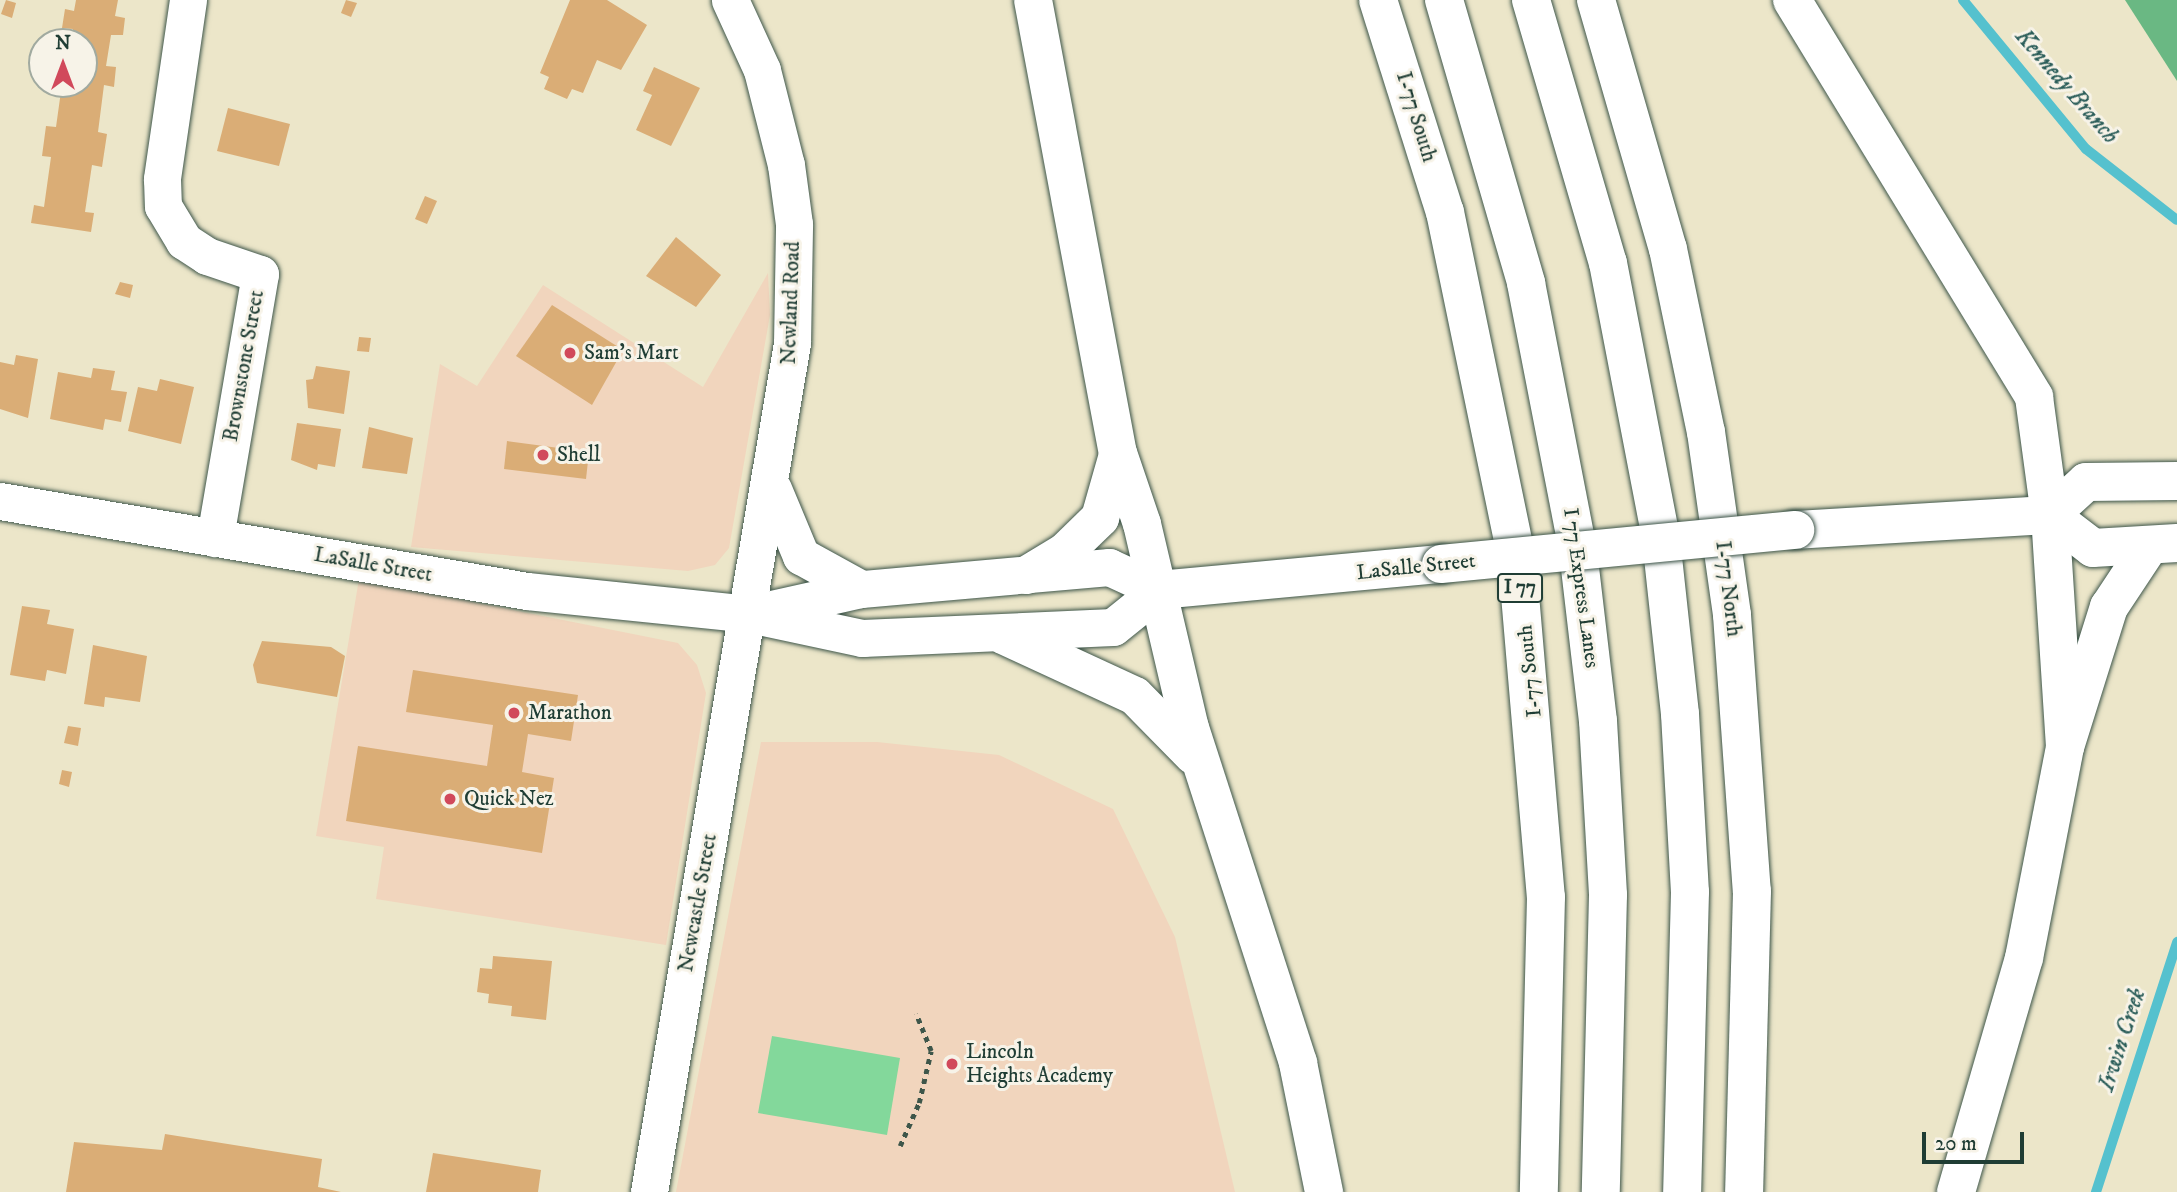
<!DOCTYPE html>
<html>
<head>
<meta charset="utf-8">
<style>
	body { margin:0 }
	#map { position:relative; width:2177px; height:1192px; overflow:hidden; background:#ece6c9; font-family:"IM FELL DW Pica",serif }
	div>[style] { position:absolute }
	.built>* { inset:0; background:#f1d5bd }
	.green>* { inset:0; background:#83d89b }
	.forest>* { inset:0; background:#6ab883 }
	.stream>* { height:10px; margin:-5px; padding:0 5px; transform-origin:5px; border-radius:5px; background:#55c1ce }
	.building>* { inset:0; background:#daad76 }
	.path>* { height:4.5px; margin-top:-2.25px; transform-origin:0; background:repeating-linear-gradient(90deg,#3e564a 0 5px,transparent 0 10px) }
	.roads { filter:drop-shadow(0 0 2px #3e564a) drop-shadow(0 0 2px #3e564a) }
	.minor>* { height:37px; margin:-18.5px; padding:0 18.5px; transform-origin:18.5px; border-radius:18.5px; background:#fff }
	.major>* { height:38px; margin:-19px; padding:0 19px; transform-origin:19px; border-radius:19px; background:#fff }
	.highway>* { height:38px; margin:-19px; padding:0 19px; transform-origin:19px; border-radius:19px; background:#fff }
	.bridges { filter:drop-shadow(0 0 2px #3e564a) drop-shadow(0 0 2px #3e564a) }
	.major-bridge>* { height:38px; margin:-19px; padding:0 19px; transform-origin:19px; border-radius:19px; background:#fff }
	.dots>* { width:19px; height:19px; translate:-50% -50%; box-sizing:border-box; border:4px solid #f7f3e8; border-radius:50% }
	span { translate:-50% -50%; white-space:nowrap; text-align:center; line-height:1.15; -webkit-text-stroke:6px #f7f3e8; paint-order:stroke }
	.shield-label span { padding:2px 5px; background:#f7f3e8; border:2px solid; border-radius:5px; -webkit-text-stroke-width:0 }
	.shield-label { font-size:19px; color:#1f3d34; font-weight:700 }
	.street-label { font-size:21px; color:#1f3d34 }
	.poi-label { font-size:21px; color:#1f3d34 }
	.left { translate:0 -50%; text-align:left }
	.water-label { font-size:23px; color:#2c5e5a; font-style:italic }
	.north { position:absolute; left:28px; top:28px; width:70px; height:70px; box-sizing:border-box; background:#f7f3e8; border:2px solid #a1aaa0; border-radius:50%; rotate:0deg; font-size:19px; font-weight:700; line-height:28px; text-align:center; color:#1f3d34 }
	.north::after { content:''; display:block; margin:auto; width:24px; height:32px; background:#d1495b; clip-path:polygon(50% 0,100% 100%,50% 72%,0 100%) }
	.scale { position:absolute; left:1922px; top:1132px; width:102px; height:32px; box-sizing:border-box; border:4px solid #1f3d34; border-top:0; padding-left:9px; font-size:21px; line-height:24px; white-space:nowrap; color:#1f3d34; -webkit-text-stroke:5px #f7f3e8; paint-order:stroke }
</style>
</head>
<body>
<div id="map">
	<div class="built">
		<div style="clip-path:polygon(768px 273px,770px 315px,729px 548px,715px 565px,688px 571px,411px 547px,440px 364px,477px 386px,543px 285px,703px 387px)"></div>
		<div style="clip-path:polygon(359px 579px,678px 643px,697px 665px,706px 693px,666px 945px,376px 899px,384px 847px,316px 836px)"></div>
		<div style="clip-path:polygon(761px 742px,877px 742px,999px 755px,1113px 809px,1175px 937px,1235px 1192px,676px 1192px)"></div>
	</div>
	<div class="green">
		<div style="clip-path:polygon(772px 1036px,900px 1058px,887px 1135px,758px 1113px)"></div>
	</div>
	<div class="forest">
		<div style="clip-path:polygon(2125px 0,2177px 0,2177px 81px)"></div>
	</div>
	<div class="stream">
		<div style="left:1963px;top:0;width:193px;rotate:50.5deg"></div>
		<div style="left:2086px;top:149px;width:115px;rotate:38deg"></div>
		<div style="left:2096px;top:1192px;width:263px;rotate:-72deg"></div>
	</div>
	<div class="building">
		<div style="clip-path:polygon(6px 0,16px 3px,12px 18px,1px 14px)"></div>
		<div style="clip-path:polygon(76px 0,118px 0,115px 16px,125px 18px,123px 35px,111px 35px,106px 66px,116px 67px,114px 87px,104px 85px,98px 132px,107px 134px,102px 167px,92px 165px,85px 212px,94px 213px,91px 232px,31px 223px,34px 205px,44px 207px,51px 157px,42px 156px,46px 126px,56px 127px,62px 84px,84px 84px,84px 42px,71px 42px,73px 29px,62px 28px,65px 9px,74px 11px)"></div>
		<div style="clip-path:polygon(346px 0,357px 3px,351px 17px,341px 13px)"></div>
		<div style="clip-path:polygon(570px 0,607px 0,647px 25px,621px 70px,597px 60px,583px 93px,572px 89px,567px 99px,544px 89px,549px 77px,540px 73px)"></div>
		<div style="clip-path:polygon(654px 67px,700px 88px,671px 146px,636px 130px,652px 95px,643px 91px)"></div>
		<div style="clip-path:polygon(228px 108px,290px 124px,279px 166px,217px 151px)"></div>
		<div style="clip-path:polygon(425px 196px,437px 201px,427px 224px,415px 219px)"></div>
		<div style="clip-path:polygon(676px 237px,721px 275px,696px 307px,646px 276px)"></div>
		<div style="clip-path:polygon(120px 282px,133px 285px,130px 298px,115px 294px)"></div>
		<div style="clip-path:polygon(552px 305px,623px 350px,592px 405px,516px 356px)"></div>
		<div style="clip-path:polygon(359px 337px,371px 338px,369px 352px,357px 351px)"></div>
		<div style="clip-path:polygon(16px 355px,38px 359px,28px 418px,0 409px,0 362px,14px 365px)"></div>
		<div style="clip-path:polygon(316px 366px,350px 371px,344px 414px,308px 408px,306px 380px,313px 379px)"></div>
		<div style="clip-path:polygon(93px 368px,115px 371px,111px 390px,127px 392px,121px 422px,105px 419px,103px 430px,50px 419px,58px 372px,91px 378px)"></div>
		<div style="clip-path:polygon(160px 379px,194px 387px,181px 444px,128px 431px,138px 387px,157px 391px)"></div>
		<div style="clip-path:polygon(297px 423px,341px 429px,335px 467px,318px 464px,317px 470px,291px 460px)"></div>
		<div style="clip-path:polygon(369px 427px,413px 438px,407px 474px,362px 468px)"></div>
		<div style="clip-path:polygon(507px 441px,589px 452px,586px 479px,504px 469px)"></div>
		<div style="clip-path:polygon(22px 606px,50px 610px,47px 624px,74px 629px,66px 674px,47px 670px,45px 681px,10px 675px)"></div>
		<div style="clip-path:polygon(262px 641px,331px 647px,345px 656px,337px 697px,257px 683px,253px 665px)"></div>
		<div style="clip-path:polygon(93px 645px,147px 656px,140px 702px,105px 697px,104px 707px,84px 704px)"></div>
		<div style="clip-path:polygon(413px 670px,578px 695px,571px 741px,528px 734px,522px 772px,554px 778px,542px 853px,346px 821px,358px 746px,487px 766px,493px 725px,406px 712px)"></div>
		<div style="clip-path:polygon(68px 726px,81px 728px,78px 746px,64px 743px)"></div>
		<div style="clip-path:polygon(62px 770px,72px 772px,69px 787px,59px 784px)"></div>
		<div style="clip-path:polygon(493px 956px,552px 961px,546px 1020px,511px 1016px,512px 1006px,488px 1003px,489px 994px,477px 992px,480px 968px,492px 969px)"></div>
		<div style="clip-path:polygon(165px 1134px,322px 1159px,318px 1187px,341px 1192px,66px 1192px,74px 1142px,162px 1150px)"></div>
		<div style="clip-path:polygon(433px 1153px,541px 1170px,538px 1192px,426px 1192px)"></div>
	</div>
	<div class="path">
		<div style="left:900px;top:1146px;width:47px;rotate:-66.2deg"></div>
		<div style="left:919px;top:1103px;width:53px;rotate:-77deg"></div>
		<div style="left:931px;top:1051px;width:40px;rotate:-112deg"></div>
	</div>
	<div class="roads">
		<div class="minor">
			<div style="left:188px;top:0;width:181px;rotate:98.3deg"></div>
			<div style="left:162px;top:179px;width:27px;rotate:88deg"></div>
			<div style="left:163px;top:206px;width:41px;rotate:59deg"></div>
			<div style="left:184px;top:241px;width:27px;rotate:33deg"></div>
			<div style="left:207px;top:256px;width:56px;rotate:18.8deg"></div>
			<div style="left:260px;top:274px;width:268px;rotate:99.7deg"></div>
			<div style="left:773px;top:489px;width:73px;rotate:67.3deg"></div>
			<div style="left:801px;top:556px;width:68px;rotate:28.8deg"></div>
			<div style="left:0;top:501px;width:535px;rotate:9.69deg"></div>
			<div style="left:527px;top:591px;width:223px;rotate:5.9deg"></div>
			<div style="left:749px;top:614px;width:116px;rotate:12deg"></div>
			<div style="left:862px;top:638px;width:251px;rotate:-2.5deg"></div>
			<div style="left:1113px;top:627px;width:59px;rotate:-38.8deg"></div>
			<div style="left:1159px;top:590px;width:55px;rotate:-155.3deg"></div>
			<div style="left:1109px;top:567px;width:249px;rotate:174.9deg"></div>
			<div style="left:861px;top:589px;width:115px;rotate:167.4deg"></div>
			<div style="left:649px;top:1192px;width:861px;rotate:-80.44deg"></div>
			<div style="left:792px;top:343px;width:119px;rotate:-89deg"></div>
			<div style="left:794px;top:224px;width:60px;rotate:-97.7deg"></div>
			<div style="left:786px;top:165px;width:98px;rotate:-104.2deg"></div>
			<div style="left:762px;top:70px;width:77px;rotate:-114.6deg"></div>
		</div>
		<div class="major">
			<div style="left:2050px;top:515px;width:49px;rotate:-42.5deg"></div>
			<div style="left:2086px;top:482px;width:91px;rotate:-0.6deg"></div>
			<div style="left:2050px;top:515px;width:54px;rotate:37.5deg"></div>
			<div style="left:2093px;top:548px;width:84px;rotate:-3.4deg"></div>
			<div style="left:1795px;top:530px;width:255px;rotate:-3.4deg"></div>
			<div style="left:1159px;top:590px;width:283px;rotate:-5.3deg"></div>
		</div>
		<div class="highway">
			<div style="left:1033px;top:0;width:461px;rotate:79.4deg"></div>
			<div style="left:1118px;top:453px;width:75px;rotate:71.3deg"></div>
			<div style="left:1142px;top:524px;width:210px;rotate:76.8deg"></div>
			<div style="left:1190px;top:728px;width:352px;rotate:72.1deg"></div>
			<div style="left:1298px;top:1063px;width:132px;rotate:78.6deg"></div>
			<div style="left:1378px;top:0;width:222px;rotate:72.5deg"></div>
			<div style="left:1445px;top:212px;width:355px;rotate:78.3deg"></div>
			<div style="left:1517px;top:560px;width:338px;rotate:85.1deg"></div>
			<div style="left:1546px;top:897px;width:295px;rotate:91.4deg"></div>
			<div style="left:1444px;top:0;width:295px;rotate:73.8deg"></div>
			<div style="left:1526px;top:283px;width:273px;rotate:79deg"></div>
			<div style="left:1578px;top:551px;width:171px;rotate:83.3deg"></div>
			<div style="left:1598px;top:721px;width:174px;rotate:86.7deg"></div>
			<div style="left:1608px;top:895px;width:297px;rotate:91.4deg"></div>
			<div style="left:1531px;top:0;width:274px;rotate:73.7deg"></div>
			<div style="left:1608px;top:263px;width:281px;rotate:79.1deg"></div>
			<div style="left:1661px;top:539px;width:176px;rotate:83.8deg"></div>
			<div style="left:1680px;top:714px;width:178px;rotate:86.8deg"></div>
			<div style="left:1690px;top:892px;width:300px;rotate:91.5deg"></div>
			<div style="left:1596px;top:0;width:259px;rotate:73.9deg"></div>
			<div style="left:1668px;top:249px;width:187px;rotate:78.3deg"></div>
			<div style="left:1706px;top:432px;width:185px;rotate:81.9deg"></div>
			<div style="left:1732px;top:615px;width:277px;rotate:85.9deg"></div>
			<div style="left:1752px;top:891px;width:301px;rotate:91.5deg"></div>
			<div style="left:1792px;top:0;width:465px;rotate:58.6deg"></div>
			<div style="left:2034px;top:397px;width:119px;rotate:82.3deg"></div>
			<div style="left:2050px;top:515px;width:232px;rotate:86.3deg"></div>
			<div style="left:1027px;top:575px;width:44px;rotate:-31.2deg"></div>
			<div style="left:1065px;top:552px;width:49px;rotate:-44.2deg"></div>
			<div style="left:1100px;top:518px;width:66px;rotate:-74.1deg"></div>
			<div style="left:1003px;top:635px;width:145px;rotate:24.8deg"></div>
			<div style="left:1135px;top:696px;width:83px;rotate:45.5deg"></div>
			<div style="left:1956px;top:1192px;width:244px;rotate:-73.8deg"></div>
			<div style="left:2024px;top:958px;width:215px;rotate:-79deg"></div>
			<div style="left:2065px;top:747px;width:147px;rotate:-72.6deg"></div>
			<div style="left:2109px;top:607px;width:74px;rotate:-56.5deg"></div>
		</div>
	</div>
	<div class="bridges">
		<div class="major-bridge">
			<div style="left:1441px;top:564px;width:356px;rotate:-5.5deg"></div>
		</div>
	</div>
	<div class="dots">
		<div style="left:570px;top:353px;background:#d1495b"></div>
		<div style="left:543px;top:455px;background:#d1495b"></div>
		<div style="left:514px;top:713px;background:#d1495b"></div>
		<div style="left:450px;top:799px;background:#d1495b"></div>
		<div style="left:952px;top:1064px;background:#d1495b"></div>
	</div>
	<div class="shield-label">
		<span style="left:1520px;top:588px">I 77</span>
	</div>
	<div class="street-label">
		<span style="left:1416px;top:117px;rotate:73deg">I-77 South</span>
		<span style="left:791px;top:303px;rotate:-88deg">Newland Road</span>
		<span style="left:244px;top:366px;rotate:-80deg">Brownstone Street</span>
		<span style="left:373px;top:565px;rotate:10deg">LaSalle Street</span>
		<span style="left:1416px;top:567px;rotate:-6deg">LaSalle Street</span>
		<span style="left:1581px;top:588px;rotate:82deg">I 77 Express Lanes</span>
		<span style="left:1728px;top:589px;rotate:83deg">I-77 North</span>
		<span style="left:1530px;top:671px;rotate:-96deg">I-77 South</span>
		<span style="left:698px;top:903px;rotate:-80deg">Newcastle Street</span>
	</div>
	<div class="poi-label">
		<span class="left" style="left:584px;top:353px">Sam's Mart</span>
		<span class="left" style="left:557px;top:455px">Shell</span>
		<span class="left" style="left:528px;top:713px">Marathon</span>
		<span class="left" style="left:464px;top:799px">Quick Nez</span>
		<span class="left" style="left:966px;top:1064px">Lincoln<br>Heights Academy</span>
	</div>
	<div class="water-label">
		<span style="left:2066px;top:87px;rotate:49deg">Kennedy Branch</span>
		<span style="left:2123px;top:1040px;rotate:-72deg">Irwin Creek</span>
	</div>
	<div class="north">N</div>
	<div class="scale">20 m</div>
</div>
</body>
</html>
